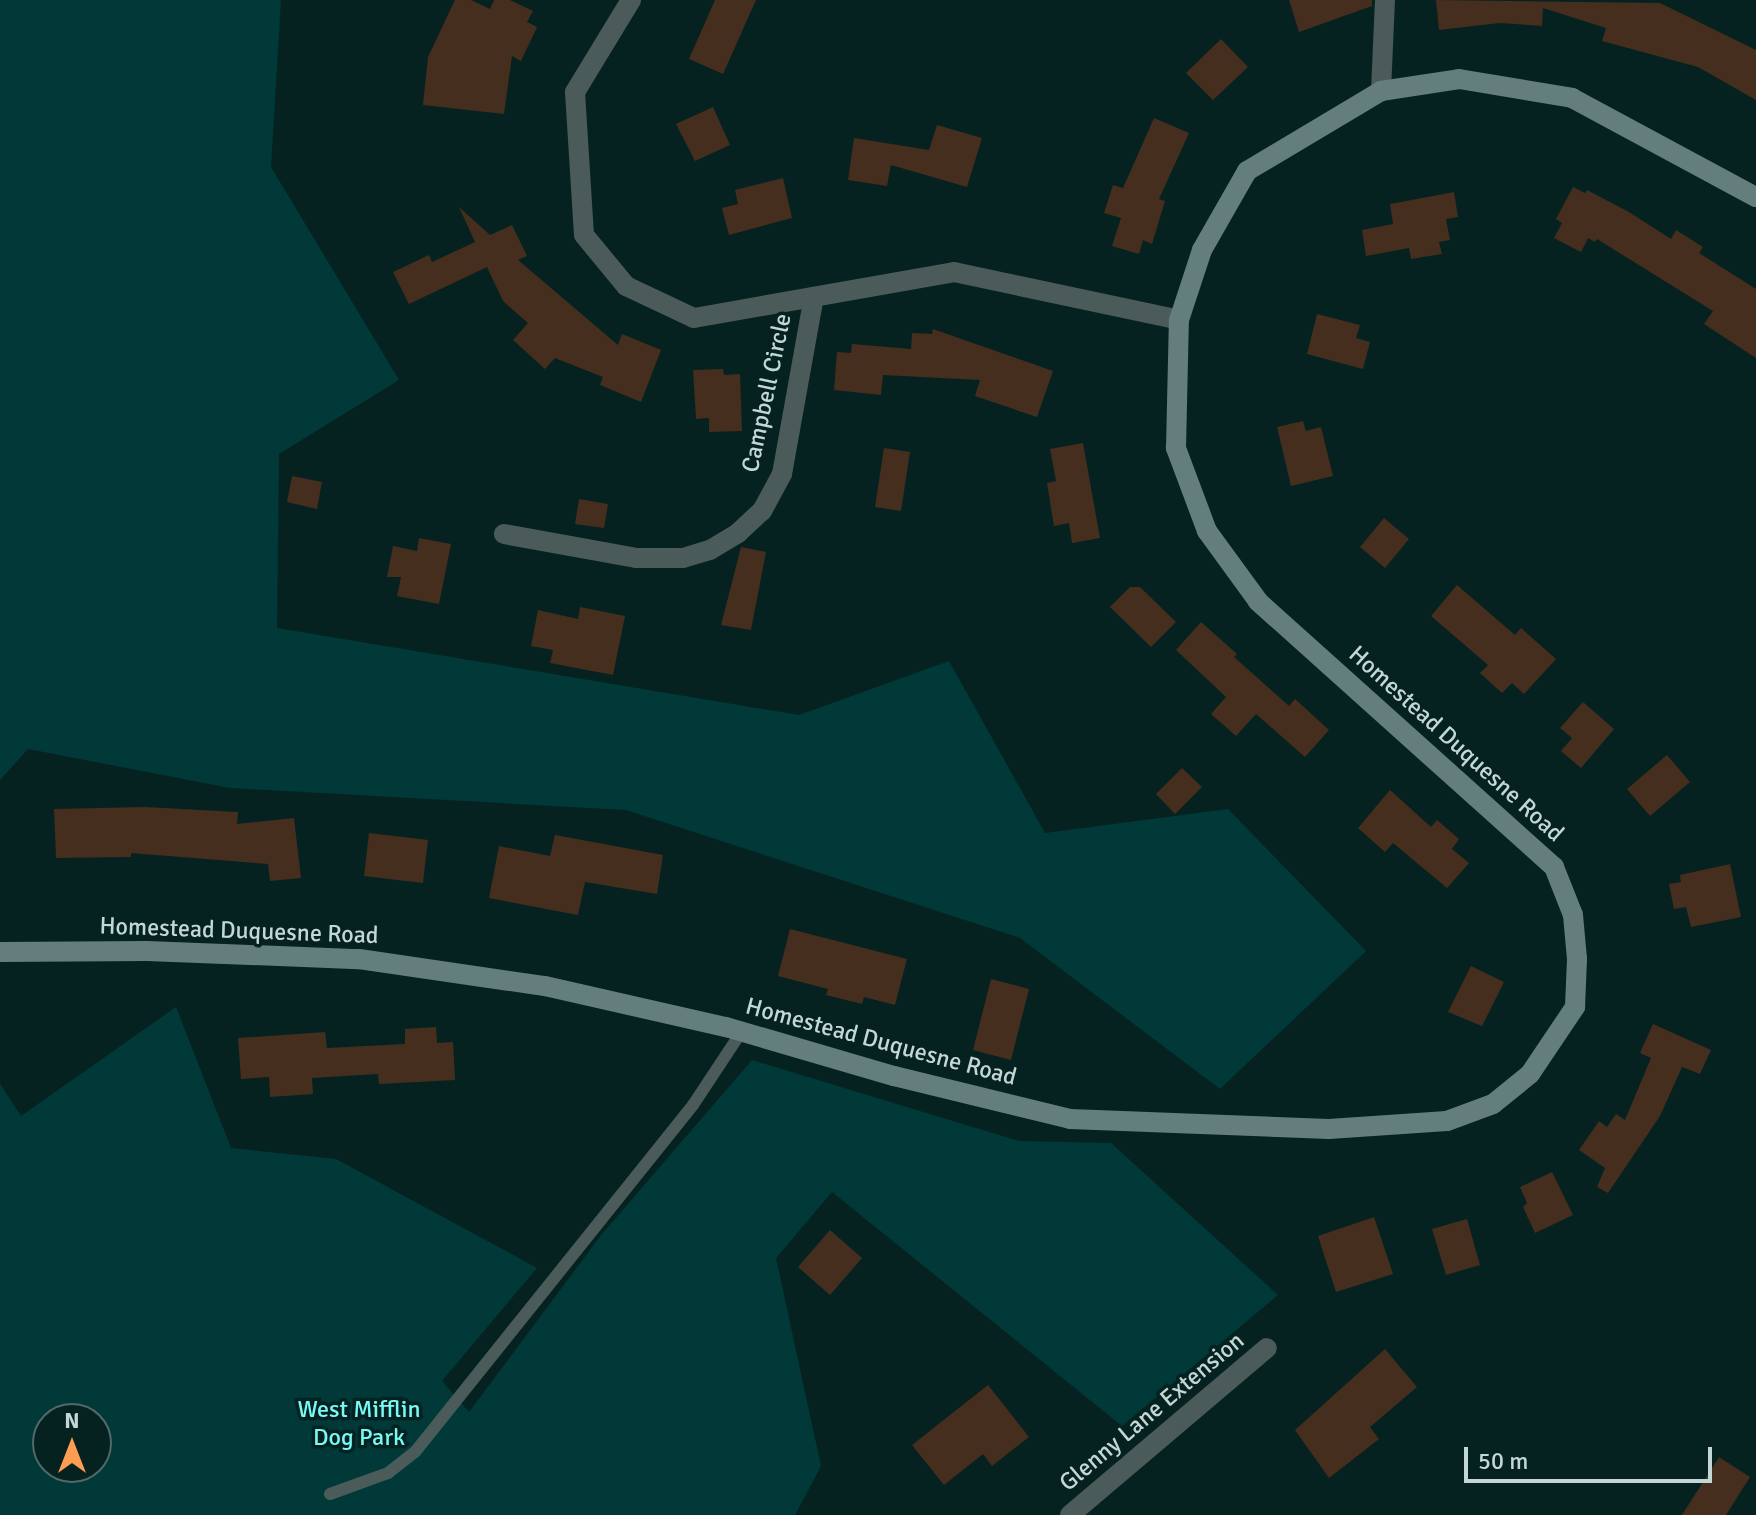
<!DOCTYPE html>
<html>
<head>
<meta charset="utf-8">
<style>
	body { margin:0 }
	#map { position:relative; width:1756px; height:1515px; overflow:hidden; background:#052221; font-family:Signika,sans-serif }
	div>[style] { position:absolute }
	.green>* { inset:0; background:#013938 }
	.building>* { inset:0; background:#452e1d }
	.lane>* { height:12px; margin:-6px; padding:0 6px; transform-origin:6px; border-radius:6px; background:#4b5b5a }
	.street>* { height:20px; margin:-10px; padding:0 10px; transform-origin:10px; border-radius:10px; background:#4b5b5a }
	.secondary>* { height:20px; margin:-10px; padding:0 10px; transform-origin:10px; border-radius:10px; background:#647e7d }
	span { translate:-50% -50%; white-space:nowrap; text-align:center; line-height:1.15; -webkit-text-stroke:7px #052221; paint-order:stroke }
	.street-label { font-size:24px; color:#c3d7d6 }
	.park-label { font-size:24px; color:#77f9f5 }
	.north { position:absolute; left:32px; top:1403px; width:80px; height:80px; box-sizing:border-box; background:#052221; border:2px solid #516a69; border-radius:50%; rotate:0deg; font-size:22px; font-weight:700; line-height:32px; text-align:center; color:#c3d7d6 }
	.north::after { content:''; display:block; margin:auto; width:28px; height:36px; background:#fc9d53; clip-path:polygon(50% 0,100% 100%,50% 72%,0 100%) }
	.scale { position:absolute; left:1464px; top:1447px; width:248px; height:36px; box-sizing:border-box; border:4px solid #c3d7d6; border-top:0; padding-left:10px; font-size:24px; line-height:28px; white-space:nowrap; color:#c3d7d6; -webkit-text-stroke:6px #052221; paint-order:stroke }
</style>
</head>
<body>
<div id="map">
	<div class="green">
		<div style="clip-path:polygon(0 0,281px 0,271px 167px,399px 380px,279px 454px,277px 628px,799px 715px,949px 661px,1045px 833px,1228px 809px,1366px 951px,1220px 1089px,1020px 938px,626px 810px,230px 788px,28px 749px,0 780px)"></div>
		<div style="clip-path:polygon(evenodd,176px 1007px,231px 1148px,336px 1159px,537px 1268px,442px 1381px,469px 1412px,602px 1234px,752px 1060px,1019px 1141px,1111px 1143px,1278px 1295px,1122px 1426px,832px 1192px,776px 1258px,821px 1466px,795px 1515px,0 1515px,0 1084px,21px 1116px,176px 1007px,48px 1419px,96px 1419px,96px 1467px,48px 1467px,48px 1419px)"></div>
	</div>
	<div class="building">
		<div style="clip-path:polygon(455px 0,471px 0,490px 9px,494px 0,510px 0,533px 11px,527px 22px,537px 27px,521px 61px,512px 56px,504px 114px,423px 105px,428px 57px)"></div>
		<div style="clip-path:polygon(715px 0,756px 0,723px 74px,689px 59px)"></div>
		<div style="clip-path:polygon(1289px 0,1372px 0,1372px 6px,1299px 32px)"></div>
		<div style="clip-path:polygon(1436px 0,1660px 3px,1756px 50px,1756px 100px,1698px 67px,1602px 41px,1606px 28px,1543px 8px,1542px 26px,1500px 23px,1439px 30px)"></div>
		<div style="clip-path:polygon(1221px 39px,1248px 67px,1213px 100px,1186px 73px)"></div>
		<div style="clip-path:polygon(713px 107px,730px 145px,695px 161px,676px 124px)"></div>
		<div style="clip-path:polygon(1154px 118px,1189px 133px,1159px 199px,1165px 201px,1152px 244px,1143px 240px,1139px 254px,1112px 246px,1121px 218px,1104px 213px,1113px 185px,1123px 188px)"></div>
		<div style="clip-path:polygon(937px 125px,982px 138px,967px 187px,891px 165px,887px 186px,848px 180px,854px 138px,929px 150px)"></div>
		<div style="clip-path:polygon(783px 178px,792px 218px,729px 235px,722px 208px,738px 204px,735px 190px)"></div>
		<div style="clip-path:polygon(1573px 187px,1585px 193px,1587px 190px,1629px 212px,1671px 239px,1676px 230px,1703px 247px,1699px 253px,1756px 289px,1756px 358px,1704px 324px,1713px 311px,1597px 239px,1595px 242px,1588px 238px,1581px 252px,1554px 238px,1562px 223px,1556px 219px)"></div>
		<div style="clip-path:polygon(1454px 192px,1458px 217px,1446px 219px,1450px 240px,1439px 242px,1442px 254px,1411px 259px,1409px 248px,1366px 256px,1362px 230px,1393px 224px,1390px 204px)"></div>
		<div style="clip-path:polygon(459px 207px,490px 235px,512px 225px,527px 256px,518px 260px,618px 345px,622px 334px,661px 350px,641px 402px,600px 385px,603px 377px,555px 358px,545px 369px,513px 340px,528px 323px,503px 301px,487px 267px,409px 304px,393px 272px,429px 255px,432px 262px,475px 242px)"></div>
		<div style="clip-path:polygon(1317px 314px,1360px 325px,1356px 338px,1370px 342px,1363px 369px,1307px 354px)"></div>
		<div style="clip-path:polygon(933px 329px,1053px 371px,1037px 417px,975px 396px,980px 380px,883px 375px,881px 395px,834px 390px,837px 352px,851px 353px,852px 344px,911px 349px,912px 333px,932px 334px)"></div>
		<div style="clip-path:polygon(723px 369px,724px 375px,740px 374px,742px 431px,709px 432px,709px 418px,696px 419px,693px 370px)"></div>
		<div style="clip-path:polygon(1303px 421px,1306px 431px,1321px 427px,1333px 476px,1291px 486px,1277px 427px)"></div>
		<div style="clip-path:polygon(1083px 443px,1100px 538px,1072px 543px,1069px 523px,1054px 526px,1047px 483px,1056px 481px,1050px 449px)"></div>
		<div style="clip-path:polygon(884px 448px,910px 452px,901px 511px,875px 507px)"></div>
		<div style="clip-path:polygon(292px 476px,322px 482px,317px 509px,287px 502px)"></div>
		<div style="clip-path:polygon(579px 499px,608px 504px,604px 528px,575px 524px)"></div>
		<div style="clip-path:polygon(1384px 518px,1409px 539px,1385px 568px,1360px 547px)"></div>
		<div style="clip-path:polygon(419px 538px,451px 544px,439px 604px,397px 596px,401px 577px,387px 577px,393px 546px,417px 551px)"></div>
		<div style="clip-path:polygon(741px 547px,766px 552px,751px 630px,721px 625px)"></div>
		<div style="clip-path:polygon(1457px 585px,1515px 635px,1521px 628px,1556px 659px,1524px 694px,1512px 683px,1502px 693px,1480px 673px,1488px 665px,1431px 616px)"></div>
		<div style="clip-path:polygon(1130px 587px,1140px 587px,1176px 622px,1151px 647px,1110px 607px)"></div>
		<div style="clip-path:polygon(580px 607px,625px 616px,613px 675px,550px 663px,553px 650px,531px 646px,538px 610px,578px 619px)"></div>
		<div style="clip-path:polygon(1201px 622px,1237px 654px,1234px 657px,1289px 706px,1295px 699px,1329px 730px,1305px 757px,1256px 714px,1236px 736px,1211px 714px,1226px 697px,1176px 650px)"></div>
		<div style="clip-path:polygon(1583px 702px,1614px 729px,1581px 768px,1561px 751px,1572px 738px,1560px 728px)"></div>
		<div style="clip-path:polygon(1667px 755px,1690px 782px,1650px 816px,1627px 789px)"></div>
		<div style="clip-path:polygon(1182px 768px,1202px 787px,1175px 814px,1156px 794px)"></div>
		<div style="clip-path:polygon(1390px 790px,1431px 827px,1437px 820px,1459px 839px,1452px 849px,1469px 863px,1447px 888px,1393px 843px,1385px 852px,1358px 828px)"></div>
		<div style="clip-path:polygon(145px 807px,238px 812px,237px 824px,294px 818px,301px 878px,270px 881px,268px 864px,131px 853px,131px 857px,56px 858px,54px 809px)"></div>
		<div style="clip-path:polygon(369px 833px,428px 840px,423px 883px,364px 876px)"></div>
		<div style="clip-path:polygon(555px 835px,663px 855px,657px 894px,585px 882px,578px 915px,489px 898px,499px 846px,550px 856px)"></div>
		<div style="clip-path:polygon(1730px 864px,1741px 917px,1691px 927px,1686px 907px,1674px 909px,1669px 884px,1681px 882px,1680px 875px)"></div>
		<div style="clip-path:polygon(790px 929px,907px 959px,895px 1005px,864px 997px,862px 1004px,826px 995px,828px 989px,778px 976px)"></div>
		<div style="clip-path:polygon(1471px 966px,1504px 982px,1482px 1026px,1448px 1012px)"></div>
		<div style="clip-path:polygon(991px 979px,1029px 989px,1011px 1060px,973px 1050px)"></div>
		<div style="clip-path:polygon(1653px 1024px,1711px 1050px,1700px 1074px,1682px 1067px,1660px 1116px,1608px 1193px,1597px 1187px,1605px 1168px,1579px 1150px,1599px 1121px,1607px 1127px,1616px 1114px,1625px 1120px,1651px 1058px,1640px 1053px)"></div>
		<div style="clip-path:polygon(436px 1027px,437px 1043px,453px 1042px,455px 1080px,379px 1084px,378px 1074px,312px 1078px,313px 1094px,270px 1097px,269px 1077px,241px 1079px,238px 1038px,325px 1032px,327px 1048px,405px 1044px,405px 1029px)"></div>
		<div style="clip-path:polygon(1552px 1172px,1573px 1215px,1535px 1233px,1523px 1207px,1527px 1203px,1520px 1187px)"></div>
		<div style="clip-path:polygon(1374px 1217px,1393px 1274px,1336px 1292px,1318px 1236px)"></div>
		<div style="clip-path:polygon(1467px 1219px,1480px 1265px,1446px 1275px,1432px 1229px)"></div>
		<div style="clip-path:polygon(830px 1230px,862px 1258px,830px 1295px,798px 1267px)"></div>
		<div style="clip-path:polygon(1385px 1349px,1417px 1387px,1370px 1427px,1379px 1439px,1329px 1478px,1295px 1430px)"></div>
		<div style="clip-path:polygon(988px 1385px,1029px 1437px,992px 1466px,983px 1454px,944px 1485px,912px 1445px)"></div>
		<div style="clip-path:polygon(1719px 1457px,1750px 1477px,1726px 1515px,1682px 1515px)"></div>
	</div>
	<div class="lane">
		<div style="left:330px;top:1494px;width:62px;rotate:-19.9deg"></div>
		<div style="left:388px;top:1473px;width:34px;rotate:-38deg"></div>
		<div style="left:415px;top:1452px;width:445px;rotate:-51.3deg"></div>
		<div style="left:693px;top:1105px;width:89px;rotate:-56.5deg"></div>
	</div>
	<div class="street">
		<div style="left:631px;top:0;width:108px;rotate:121.3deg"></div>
		<div style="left:575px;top:92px;width:143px;rotate:86.4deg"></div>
		<div style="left:584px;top:235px;width:66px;rotate:50.5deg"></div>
		<div style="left:626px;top:286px;width:75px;rotate:25.2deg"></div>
		<div style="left:694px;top:318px;width:264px;rotate:-10deg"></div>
		<div style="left:954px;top:272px;width:230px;rotate:12deg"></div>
		<div style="left:1381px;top:91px;width:91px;rotate:-87.5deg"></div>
		<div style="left:504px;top:534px;width:134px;rotate:10.3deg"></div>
		<div style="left:636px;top:558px;width:47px"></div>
		<div style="left:683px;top:558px;width:28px;rotate:-17deg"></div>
		<div style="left:710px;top:550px;width:33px;rotate:-31deg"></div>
		<div style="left:738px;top:533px;width:33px;rotate:-43deg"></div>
		<div style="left:762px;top:511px;width:42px;rotate:-61.6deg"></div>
		<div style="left:782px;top:474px;width:180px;rotate:-79.8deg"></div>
		<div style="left:1070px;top:1515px;width:258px;rotate:-40.3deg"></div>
	</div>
	<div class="secondary">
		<div style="left:0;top:952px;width:147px;rotate:-0.4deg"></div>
		<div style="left:147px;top:951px;width:212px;rotate:2.2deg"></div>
		<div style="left:359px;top:959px;width:188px;rotate:8.3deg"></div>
		<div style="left:545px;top:986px;width:186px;rotate:12.8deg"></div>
		<div style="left:726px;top:1027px;width:175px;rotate:16.3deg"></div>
		<div style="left:894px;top:1076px;width:181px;rotate:13.7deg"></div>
		<div style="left:1070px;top:1119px;width:259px;rotate:2.2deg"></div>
		<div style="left:1329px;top:1129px;width:118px;rotate:-3.9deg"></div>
		<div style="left:1447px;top:1121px;width:49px;rotate:-20.3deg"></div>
		<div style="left:1493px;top:1104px;width:48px;rotate:-39deg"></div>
		<div style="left:1530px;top:1074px;width:81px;rotate:-56.1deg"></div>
		<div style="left:1575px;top:1007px;width:48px;rotate:-87.6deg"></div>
		<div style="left:1577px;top:959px;width:44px;rotate:-95.2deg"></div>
		<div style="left:1573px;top:915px;width:52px;rotate:-111.6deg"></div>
		<div style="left:1554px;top:867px;width:398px;rotate:-138.1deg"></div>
		<div style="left:1258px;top:601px;width:87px;rotate:-126.1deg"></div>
		<div style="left:1207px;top:531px;width:89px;rotate:-110.5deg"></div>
		<div style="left:1176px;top:448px;width:128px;rotate:-88.7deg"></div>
		<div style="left:1179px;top:320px;width:74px;rotate:-71.8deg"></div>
		<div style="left:1202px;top:250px;width:91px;rotate:-60.3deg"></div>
		<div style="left:1247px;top:171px;width:156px;rotate:-30.8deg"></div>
		<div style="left:1381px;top:91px;width:79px;rotate:-8.7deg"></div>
		<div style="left:1459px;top:79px;width:115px;rotate:9.5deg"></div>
		<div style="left:1572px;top:98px;width:209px;rotate:28.3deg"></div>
	</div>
	<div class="street-label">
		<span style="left:767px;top:393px;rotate:-78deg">Campbell Circle</span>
		<span style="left:1456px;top:744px;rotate:42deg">Homestead Duquesne Road</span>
		<span style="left:239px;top:931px;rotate:2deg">Homestead Duquesne Road</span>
		<span style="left:881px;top:1042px;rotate:15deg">Homestead Duquesne Road</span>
		<span style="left:1152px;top:1412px;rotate:-40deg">Glenny Lane Extension</span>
	</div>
	<div class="park-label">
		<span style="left:359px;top:1424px">West Mifflin<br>Dog Park</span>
	</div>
	<div class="north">N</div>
	<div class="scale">50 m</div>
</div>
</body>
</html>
